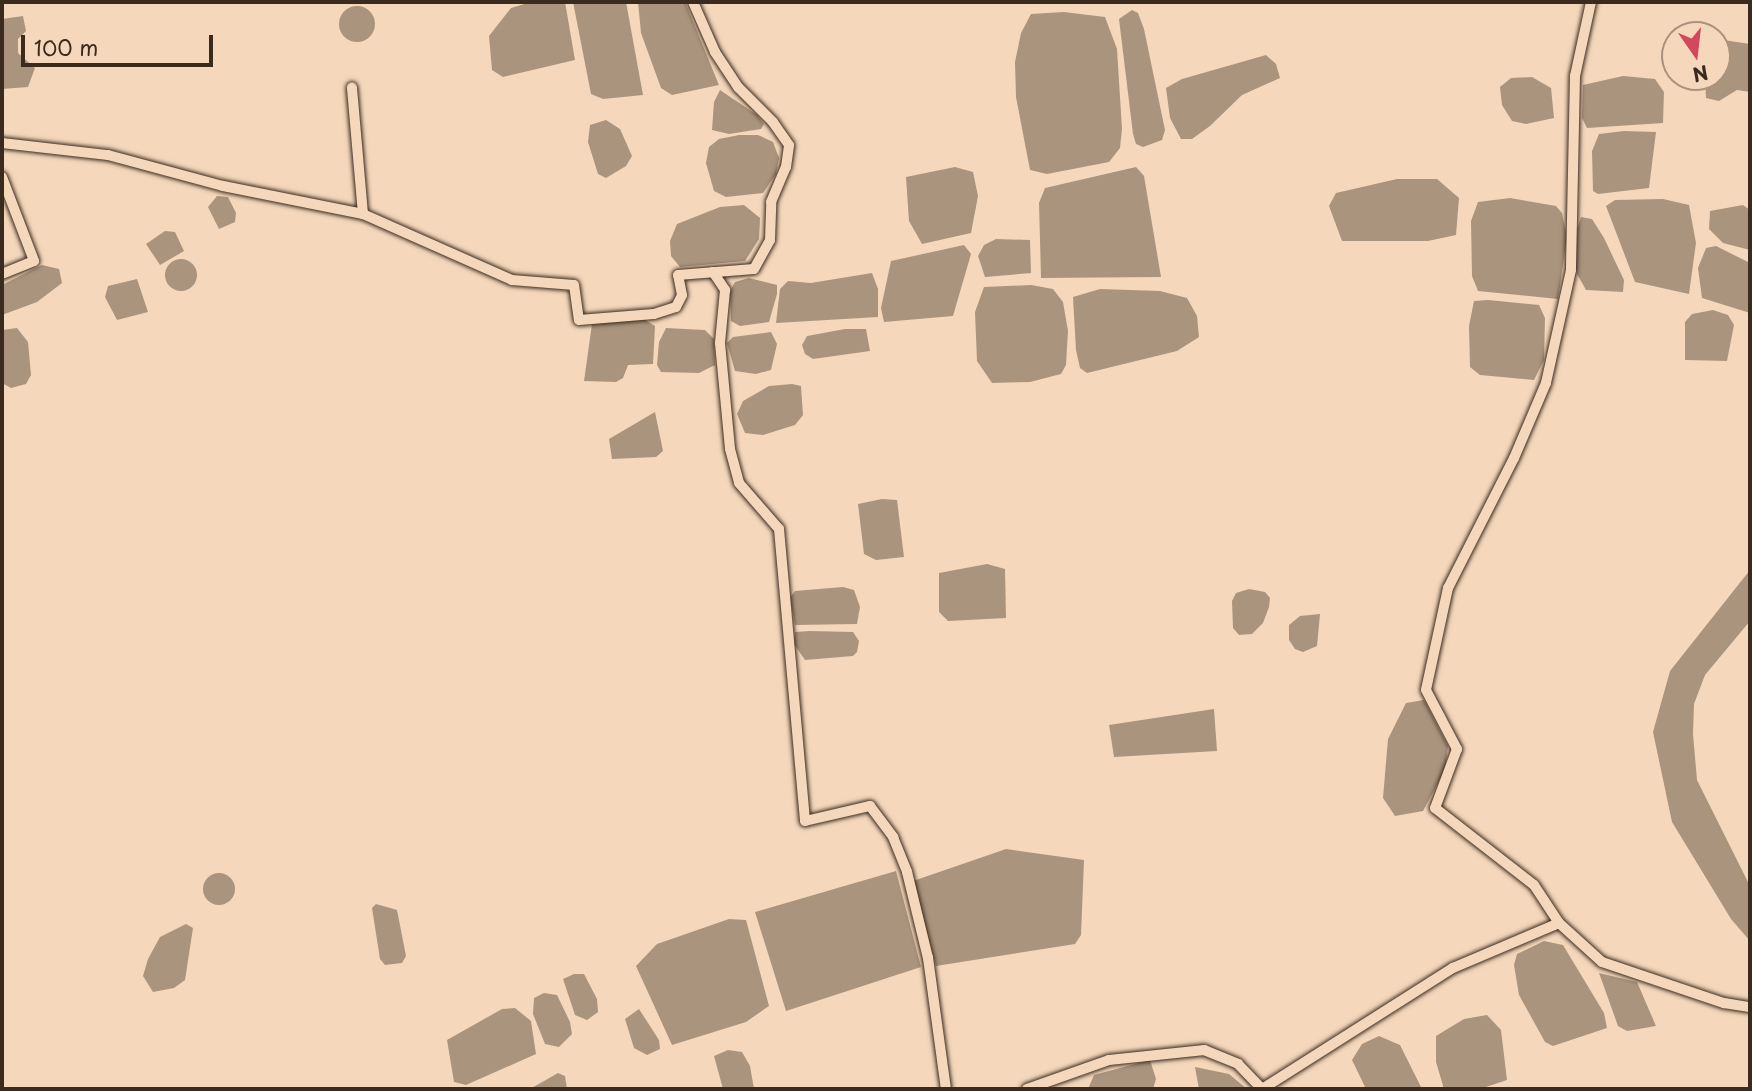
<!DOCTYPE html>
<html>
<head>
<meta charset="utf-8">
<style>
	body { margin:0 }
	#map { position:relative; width:1752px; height:1091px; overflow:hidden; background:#f5d8bb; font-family:"Playpen Sans",sans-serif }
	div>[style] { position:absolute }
	.water>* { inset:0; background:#ab947d }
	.round { border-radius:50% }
	.roads { filter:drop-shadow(0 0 2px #3b2a1e) drop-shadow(0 0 2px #3b2a1e) }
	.street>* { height:10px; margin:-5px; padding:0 5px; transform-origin:5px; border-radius:5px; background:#f5d8bb }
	span { translate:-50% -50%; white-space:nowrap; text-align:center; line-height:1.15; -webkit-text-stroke:6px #f5d8bb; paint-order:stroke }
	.frame { position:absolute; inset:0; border:4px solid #3b2a1e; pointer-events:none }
	.north { position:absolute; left:1661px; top:21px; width:70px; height:70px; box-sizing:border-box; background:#f5d8bb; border:2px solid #ab927c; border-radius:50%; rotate:166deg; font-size:19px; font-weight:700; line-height:28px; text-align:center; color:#3b2a1e }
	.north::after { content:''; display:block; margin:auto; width:24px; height:32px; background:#d1495b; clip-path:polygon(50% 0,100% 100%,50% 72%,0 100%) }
	.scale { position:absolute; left:21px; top:35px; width:192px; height:32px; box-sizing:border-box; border:4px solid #3b2a1e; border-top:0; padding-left:9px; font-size:21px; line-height:24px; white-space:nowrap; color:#3b2a1e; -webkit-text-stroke:5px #f5d8bb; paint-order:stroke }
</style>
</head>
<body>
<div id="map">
	<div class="water">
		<div style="clip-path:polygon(531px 2px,565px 2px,575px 60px,503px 77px,492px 70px,489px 36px,511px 8px)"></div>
		<div style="clip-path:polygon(573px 2px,626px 2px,643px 95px,603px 99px,591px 94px)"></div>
		<div style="clip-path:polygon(638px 2px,685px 2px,719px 85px,672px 95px,661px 88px,641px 33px)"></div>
		<div class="round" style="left:339px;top:6px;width:36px;height:36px"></div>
		<div style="clip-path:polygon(1132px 10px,1138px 13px,1144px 29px,1165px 130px,1162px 140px,1143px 147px,1136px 144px,1133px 134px,1119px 19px)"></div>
		<div style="clip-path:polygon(1064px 12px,1105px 17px,1117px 49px,1122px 129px,1120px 148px,1109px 162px,1047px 174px,1030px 170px,1016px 97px,1015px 62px,1021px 33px,1031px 14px)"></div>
		<div style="clip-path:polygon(23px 16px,26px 31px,18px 39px,18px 53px,35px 68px,28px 87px,2px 89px,2px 19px)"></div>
		<div style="clip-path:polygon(1717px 39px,1750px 44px,1750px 92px,1737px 90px,1719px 101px,1706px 98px,1705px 77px,1717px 77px)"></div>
		<div style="clip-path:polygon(1266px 55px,1276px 64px,1280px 78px,1242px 95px,1210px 126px,1192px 139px,1181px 139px,1170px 118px,1166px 88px,1182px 79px)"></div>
		<div style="clip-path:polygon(1623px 76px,1655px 79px,1664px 92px,1663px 123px,1587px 128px,1582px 118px,1583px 85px)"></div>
		<div style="clip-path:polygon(1532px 77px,1551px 88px,1554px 118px,1526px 124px,1512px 121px,1502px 105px,1500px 87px,1511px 78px)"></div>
		<div style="clip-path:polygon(720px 90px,757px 115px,764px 124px,761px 129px,729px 134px,712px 130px,714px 102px)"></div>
		<div style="clip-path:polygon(606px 120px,620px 129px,632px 156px,626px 166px,606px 178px,598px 174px,588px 142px,590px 125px)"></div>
		<div style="clip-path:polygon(1624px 131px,1656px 132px,1649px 188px,1598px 194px,1593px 191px,1592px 151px,1599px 134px)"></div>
		<div style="clip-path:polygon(739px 135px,758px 135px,773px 142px,779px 158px,776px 174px,763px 193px,726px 197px,714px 191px,706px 163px,709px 147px,719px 139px)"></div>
		<div style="clip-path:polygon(955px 167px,973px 172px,978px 196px,971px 233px,922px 244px,909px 221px,906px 177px)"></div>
		<div style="clip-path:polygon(1136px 167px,1144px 176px,1161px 277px,1041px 278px,1039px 203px,1045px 188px)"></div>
		<div style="clip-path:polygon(1397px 179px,1437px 179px,1459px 198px,1456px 235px,1428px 241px,1342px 241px,1329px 206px,1336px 193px)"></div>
		<div style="clip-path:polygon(217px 196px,228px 197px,236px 213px,235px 222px,219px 229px,208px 207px)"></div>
		<div style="clip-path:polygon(1510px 198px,1556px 206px,1562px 213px,1567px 237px,1558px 299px,1478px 291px,1472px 276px,1471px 221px,1478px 202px)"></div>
		<div style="clip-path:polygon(1663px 199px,1689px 205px,1696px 243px,1689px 294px,1635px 282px,1606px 206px,1615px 200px)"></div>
		<div style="clip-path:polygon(744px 205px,760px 218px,759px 239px,745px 261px,680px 267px,671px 256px,670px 241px,677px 224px,720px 207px)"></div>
		<div style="clip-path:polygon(1743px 205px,1750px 210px,1750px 250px,1723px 243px,1709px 229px,1710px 211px)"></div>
		<div style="clip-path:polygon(1581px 217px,1592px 219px,1604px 238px,1624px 280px,1623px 292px,1586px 290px,1577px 274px,1571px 249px)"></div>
		<div style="clip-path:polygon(165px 231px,175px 232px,184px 251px,160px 265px,146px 244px)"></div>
		<div style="clip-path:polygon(996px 239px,1030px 240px,1031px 273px,985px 277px,978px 256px,984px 245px)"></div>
		<div style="clip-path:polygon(964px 245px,971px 254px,953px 316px,884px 322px,881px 308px,891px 261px)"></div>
		<div style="clip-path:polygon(1716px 246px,1750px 263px,1750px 313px,1702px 298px,1698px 268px,1706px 248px)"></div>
		<div class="round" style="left:165px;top:259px;width:32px;height:32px"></div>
		<div style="clip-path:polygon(42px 265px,59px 269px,62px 283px,37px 302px,2px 315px,2px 285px)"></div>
		<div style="clip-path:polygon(872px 273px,878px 289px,878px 317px,776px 323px,780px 289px,788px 281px,811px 283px)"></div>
		<div style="clip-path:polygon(749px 278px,777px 285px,777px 294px,769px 322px,740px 326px,731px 321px,730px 291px,735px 282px)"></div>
		<div style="clip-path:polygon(137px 279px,148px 312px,117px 320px,105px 297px,108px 286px)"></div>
		<div style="clip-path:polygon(1031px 285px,1053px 289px,1063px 302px,1068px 331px,1066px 365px,1061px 374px,1030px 382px,992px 383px,977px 361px,975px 312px,984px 287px)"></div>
		<div style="clip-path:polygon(1100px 289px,1160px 291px,1187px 298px,1197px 316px,1199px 337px,1177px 351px,1087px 373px,1080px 368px,1076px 350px,1073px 297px)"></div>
		<div style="clip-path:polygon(1488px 300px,1539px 305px,1545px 318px,1544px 360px,1534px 380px,1480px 375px,1470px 367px,1469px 326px,1474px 301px)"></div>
		<div style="clip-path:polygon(1713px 310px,1728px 315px,1734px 325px,1727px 361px,1685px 360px,1685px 322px,1692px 314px)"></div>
		<div style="clip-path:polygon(642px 318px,655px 326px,653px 364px,628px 365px,623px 378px,616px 382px,584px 381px,592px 324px)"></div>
		<div style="clip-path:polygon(17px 328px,28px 342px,31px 375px,26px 384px,11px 388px,2px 383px,2px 330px)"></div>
		<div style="clip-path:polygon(666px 328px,705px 330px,714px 339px,715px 365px,699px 373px,661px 372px,657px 365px,659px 342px)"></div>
		<div style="clip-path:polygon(845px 329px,866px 329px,870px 351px,813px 359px,805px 354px,802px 345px,807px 336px)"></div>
		<div style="clip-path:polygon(771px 332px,777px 344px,771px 370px,756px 374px,735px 371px,727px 343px,733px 337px)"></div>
		<div style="clip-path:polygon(792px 384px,801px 386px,802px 401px,803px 415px,795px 425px,763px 435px,745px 433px,737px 414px,743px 401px,769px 386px)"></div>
		<div style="clip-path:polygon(655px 412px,663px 451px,656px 457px,612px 459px,609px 439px)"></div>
		<div style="clip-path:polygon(882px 499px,897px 500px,904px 557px,876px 560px,864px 554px,858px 504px)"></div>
		<div style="clip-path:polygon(987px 564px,1005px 569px,1006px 618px,948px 621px,939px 612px,939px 573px)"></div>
		<div style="clip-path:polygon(1750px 570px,1750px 621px,1705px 675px,1694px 704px,1693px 734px,1697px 780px,1750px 886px,1750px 941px,1731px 919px,1672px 822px,1653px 732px,1670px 671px)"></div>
		<div style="clip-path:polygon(843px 587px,854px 590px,860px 607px,857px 624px,795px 625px,790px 598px,795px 591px)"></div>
		<div style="clip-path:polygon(1249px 589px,1265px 592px,1270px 598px,1269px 607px,1263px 623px,1252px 634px,1239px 635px,1233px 628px,1232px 601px,1236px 593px)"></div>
		<div style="clip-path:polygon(1320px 614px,1317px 646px,1303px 652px,1295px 649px,1289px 640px,1289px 625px,1300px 616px)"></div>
		<div style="clip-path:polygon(810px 631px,853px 632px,859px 641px,857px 652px,853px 656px,805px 660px,794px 644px,795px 632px)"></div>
		<div style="clip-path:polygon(1424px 700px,1448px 746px,1445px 770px,1423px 811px,1395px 816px,1383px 798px,1388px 739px,1406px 703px)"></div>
		<div style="clip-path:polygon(1214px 709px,1217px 751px,1114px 757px,1109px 725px)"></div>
		<div style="clip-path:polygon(1006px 849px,1084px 860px,1081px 935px,1075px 944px,936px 966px,913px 881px)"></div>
		<div style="clip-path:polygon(896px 871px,921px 967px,786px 1011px,755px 912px)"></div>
		<div class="round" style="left:203px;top:873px;width:32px;height:32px"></div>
		<div style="clip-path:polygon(376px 904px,397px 910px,406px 956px,402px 963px,385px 965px,380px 959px,372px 908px)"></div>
		<div style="clip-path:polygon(729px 919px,746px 920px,769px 1006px,746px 1022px,672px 1045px,636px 966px,657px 944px)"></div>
		<div style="clip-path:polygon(186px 924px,193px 928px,185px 980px,174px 988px,153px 992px,143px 976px,148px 959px,160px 937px)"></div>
		<div style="clip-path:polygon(1544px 941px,1563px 945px,1604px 1013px,1607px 1028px,1553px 1046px,1545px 1042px,1519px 995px,1514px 965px,1517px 954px)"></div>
		<div style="clip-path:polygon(1599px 973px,1637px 982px,1656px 1026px,1627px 1031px,1618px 1026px)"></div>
		<div style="clip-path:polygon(574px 974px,584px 974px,597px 999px,598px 1012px,587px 1020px,575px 1015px,563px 979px)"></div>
		<div style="clip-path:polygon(544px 993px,557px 995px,570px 1022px,572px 1034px,559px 1047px,545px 1044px,533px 1014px,534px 998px)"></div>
		<div style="clip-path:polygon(515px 1008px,531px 1021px,536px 1054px,466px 1085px,454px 1082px,447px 1040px,502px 1009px)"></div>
		<div style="clip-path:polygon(639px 1009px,659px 1040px,660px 1049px,647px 1055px,634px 1048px,625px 1019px)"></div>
		<div style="clip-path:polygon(1487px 1015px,1501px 1030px,1507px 1080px,1480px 1089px,1444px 1089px,1436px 1062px,1436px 1036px,1464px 1019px)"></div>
		<div style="clip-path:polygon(1379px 1036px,1400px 1045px,1422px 1089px,1366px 1089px,1352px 1060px,1362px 1044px)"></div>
		<div style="clip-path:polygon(728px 1050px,742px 1052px,750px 1066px,754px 1089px,723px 1089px,714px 1056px)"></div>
		<div style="clip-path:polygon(1150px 1060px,1156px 1079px,1153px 1089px,1088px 1089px,1094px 1075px)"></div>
		<div style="clip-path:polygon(1195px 1067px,1229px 1074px,1247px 1089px,1199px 1089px)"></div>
		<div style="clip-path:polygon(558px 1073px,565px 1076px,567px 1089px,530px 1089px)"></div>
	</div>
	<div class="roads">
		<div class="street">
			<div style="left:1591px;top:2px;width:76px;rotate:102.2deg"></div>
			<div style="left:1575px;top:76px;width:194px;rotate:91.2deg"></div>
			<div style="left:1571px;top:270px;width:116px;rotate:102.5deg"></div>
			<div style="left:1546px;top:383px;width:82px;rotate:113.1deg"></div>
			<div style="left:1514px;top:458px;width:146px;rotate:116.9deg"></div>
			<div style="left:1448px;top:588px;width:104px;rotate:102.2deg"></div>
			<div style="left:1426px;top:690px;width:67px;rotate:62.3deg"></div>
			<div style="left:1457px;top:749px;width:63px;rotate:110.4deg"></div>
			<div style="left:1435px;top:808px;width:125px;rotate:37.9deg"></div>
			<div style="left:1534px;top:885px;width:45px;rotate:56.7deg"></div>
			<div style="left:1559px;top:923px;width:58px;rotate:42.2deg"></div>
			<div style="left:1602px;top:962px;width:129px;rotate:18.6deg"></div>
			<div style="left:1724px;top:1003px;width:26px;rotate:9deg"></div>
			<div style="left:2px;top:143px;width:107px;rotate:6.5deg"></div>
			<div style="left:108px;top:155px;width:119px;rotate:15.1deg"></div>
			<div style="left:223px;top:186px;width:143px;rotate:11.3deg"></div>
			<div style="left:363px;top:214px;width:127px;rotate:-95deg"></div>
			<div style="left:2px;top:177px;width:90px;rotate:69.1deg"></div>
			<div style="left:34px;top:261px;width:35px;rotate:158deg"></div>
			<div style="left:363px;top:214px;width:163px;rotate:23.9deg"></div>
			<div style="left:512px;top:280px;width:62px;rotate:4.6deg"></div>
			<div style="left:574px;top:285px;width:35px;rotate:82deg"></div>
			<div style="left:579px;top:320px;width:75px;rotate:-4.6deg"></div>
			<div style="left:654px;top:314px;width:23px;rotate:-18deg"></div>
			<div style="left:676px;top:307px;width:13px;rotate:-63deg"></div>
			<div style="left:682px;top:295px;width:20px;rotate:-101deg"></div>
			<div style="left:678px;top:275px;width:76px;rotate:-4.5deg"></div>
			<div style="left:754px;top:269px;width:33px;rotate:-61deg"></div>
			<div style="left:770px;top:240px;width:38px;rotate:-88deg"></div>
			<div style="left:771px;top:202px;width:38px;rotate:-67deg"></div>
			<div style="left:786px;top:167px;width:22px;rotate:-82deg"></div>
			<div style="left:789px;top:145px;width:28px;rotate:-125deg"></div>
			<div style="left:773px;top:122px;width:49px;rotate:-135deg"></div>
			<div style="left:738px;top:87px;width:42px;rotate:-123.3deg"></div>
			<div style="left:715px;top:52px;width:55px;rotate:-113.7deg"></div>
			<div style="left:713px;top:272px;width:22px;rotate:56deg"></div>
			<div style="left:725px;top:290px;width:53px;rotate:95.4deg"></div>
			<div style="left:720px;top:343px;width:106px;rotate:84.6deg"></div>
			<div style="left:730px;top:449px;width:35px;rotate:75deg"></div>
			<div style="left:739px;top:483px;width:61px;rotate:49deg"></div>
			<div style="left:779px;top:529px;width:293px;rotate:84.9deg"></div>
			<div style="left:805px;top:821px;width:67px;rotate:-13deg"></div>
			<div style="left:870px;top:806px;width:39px;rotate:53deg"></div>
			<div style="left:893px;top:837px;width:38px;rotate:68deg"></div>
			<div style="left:907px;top:872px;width:89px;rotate:76.3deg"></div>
			<div style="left:928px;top:958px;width:132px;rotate:82.2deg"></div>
			<div style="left:1027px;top:1089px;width:87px;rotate:-19.5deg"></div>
			<div style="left:1109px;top:1060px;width:96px;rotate:-6deg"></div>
			<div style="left:1204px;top:1050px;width:37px;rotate:22deg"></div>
			<div style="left:1238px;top:1064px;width:35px;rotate:46deg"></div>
			<div style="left:1262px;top:1089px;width:226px;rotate:-32.4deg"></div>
			<div style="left:1453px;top:968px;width:115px;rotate:-23deg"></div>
		</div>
	</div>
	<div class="frame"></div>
	<div class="north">N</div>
	<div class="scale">100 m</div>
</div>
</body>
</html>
